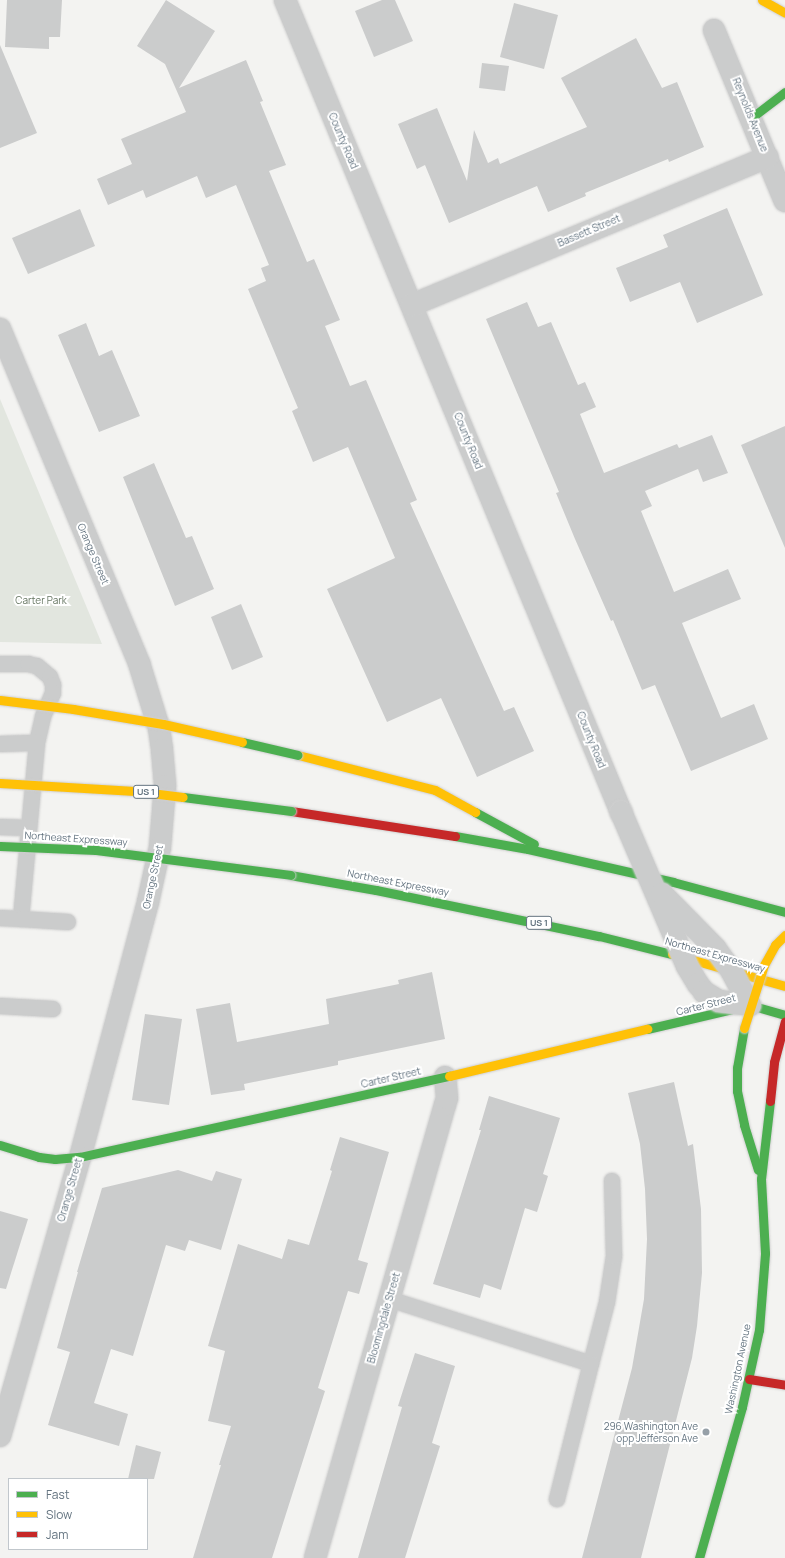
<!DOCTYPE html>
<html>
<head>
<meta charset="utf-8">
<style>
	body { margin:0 }
	#map { position:relative; width:785px; height:1558px; overflow:hidden; background:#f3f3f1; font-family:Manrope,sans-serif }
	div>[style] { position:absolute }
	.green>* { inset:0; background:#e2e6df }
	.building>* { inset:0; background:#cbcccc }
	.roads { filter:drop-shadow(0 0 1px #cfcfcf) drop-shadow(0 0 1px #cfcfcf) }
	.lane>* { height:16px; margin:-8px; padding:0 8px; transform-origin:8px; border-radius:8px; background:#cbcccc }
	.street>* { height:22px; margin:-11px; padding:0 11px; transform-origin:11px; border-radius:11px; background:#cbcccc }
	.fast>* { height:9px; margin:-4.5px; padding:0 4.5px; transform-origin:4.5px; border-radius:4.5px; background:#4caf50 }
	.slow>* { height:9px; margin:-4.5px; padding:0 4.5px; transform-origin:4.5px; border-radius:4.5px; background:#ffc107 }
	.jam>* { height:9px; margin:-4.5px; padding:0 4.5px; transform-origin:4.5px; border-radius:4.5px; background:#c62828 }
	.bridges { filter:drop-shadow(0 0 1px #cfcfcf) drop-shadow(0 0 1px #cfcfcf) }
	.street-bridge>* { height:22px; margin:-11px; padding:0 11px; transform-origin:11px; border-radius:11px; background:#cbcccc }
	.fast-bridge>* { height:9px; margin:-4.5px; padding:0 4.5px; transform-origin:4.5px; border-radius:4.5px; background:#4caf50 }
	.slow-bridge>* { height:9px; margin:-4.5px; padding:0 4.5px; transform-origin:4.5px; border-radius:4.5px; background:#ffc107 }
	.dots>* { width:11px; height:11px; translate:-50% -50%; box-sizing:border-box; border:2px solid #fff; border-radius:50% }
	span { translate:-50% -50%; white-space:nowrap; text-align:center; line-height:1.15; -webkit-text-stroke:4px #fff; paint-order:stroke }
	.shield-label span { padding:1px 3px; background:#fff; border:1px solid; border-radius:3px; -webkit-text-stroke-width:0 }
	.shield-label { font-size:9px; color:#647480; font-weight:700 }
	.street-label { font-size:10px; color:#647480 }
	.park-label { font-size:10px; color:#677763 }
	.poi-label { font-size:10px; color:#647480 }
	.right { translate:-100% -50%; text-align:right }
	.legend { position:absolute; left:8px; top:1478px; width:140px; height:72px; box-sizing:border-box; background:#fff; border:1px solid #c1c7cc; margin:0; padding:5px 7px; list-style:none; font-size:12px; color:#647480 }
	.legend li { display:flex; align-items:center; gap:8px; height:20px }
	.legend b { width:20px; border:1px solid #c1c7cc }
</style>
</head>
<body>
<div id="map">
	<div class="green">
		<div style="clip-path:polygon(0 399px,102px 644px,0 642px)"></div>
	</div>
	<div class="building">
		<div style="clip-path:polygon(7px 0,62px 0,60px 37px,49px 37px,49px 49px,5px 47px)"></div>
		<div style="clip-path:polygon(166px 0,215px 31px,179px 88px,246px 60px,263px 101px,260px 102px,286px 165px,269px 171px,307px 262px,314px 259px,340px 320px,325px 326px,350px 386px,366px 380px,417px 500px,410px 503px,504px 711px,514px 707px,534px 751px,477px 777px,441px 698px,387px 722px,327px 589px,395px 558px,348px 447px,313px 462px,292px 411px,298px 408px,248px 289px,266px 281px,261px 268px,269px 265px,236px 185px,206px 198px,197px 176px,146px 198px,143px 190px,108px 205px,97px 179px,132px 164px,121px 139px,186px 112px,165px 64px,137px 46px)"></div>
		<div style="clip-path:polygon(382px 0,395px 0,413px 41px,374px 57px,355px 11px)"></div>
		<div style="clip-path:polygon(514px 3px,558px 15px,544px 69px,500px 57px)"></div>
		<div style="clip-path:polygon(636px 38px,662px 88px,677px 82px,704px 147px,669px 162px,668px 159px,585px 193px,586px 196px,548px 212px,537px 186px,449px 223px,425px 165px,417px 169px,398px 124px,437px 108px,467px 181px,474px 130px,488px 163px,498px 158px,500px 164px,587px 127px,561px 78px)"></div>
		<div style="clip-path:polygon(0 45px,37px 133px,0 148px)"></div>
		<div style="clip-path:polygon(482px 63px,509px 66px,505px 91px,479px 88px)"></div>
		<div style="clip-path:polygon(727px 208px,763px 295px,697px 323px,680px 282px,630px 302px,616px 268px,668px 247px,663px 235px)"></div>
		<div style="clip-path:polygon(80px 209px,95px 246px,28px 274px,12px 238px)"></div>
		<div style="clip-path:polygon(527px 302px,538px 327px,551px 322px,578px 385px,585px 382px,596px 407px,580px 414px,604px 473px,677px 444px,679px 448px,712px 435px,728px 473px,703px 482px,698px 469px,645px 491px,652px 506px,641px 511px,674px 592px,728px 569px,741px 599px,682px 623px,721px 718px,754px 704px,768px 739px,691px 771px,655px 685px,642px 690px,613px 620px,611px 621px,575px 539px,556px 493px,559px 492px,486px 319px)"></div>
		<div style="clip-path:polygon(86px 323px,99px 356px,112px 350px,140px 416px,99px 432px,58px 335px)"></div>
		<div style="clip-path:polygon(785px 426px,785px 548px,741px 445px)"></div>
		<div style="clip-path:polygon(154px 463px,186px 538px,192px 536px,214px 589px,175px 606px,123px 477px)"></div>
		<div style="clip-path:polygon(241px 604px,263px 657px,232px 670px,211px 617px)"></div>
		<div style="clip-path:polygon(432px 972px,445px 1039px,338px 1061px,338px 1065px,244px 1084px,245px 1090px,211px 1095px,196px 1009px,230px 1003px,237px 1042px,329px 1024px,326px 999px,399px 984px,398px 980px)"></div>
		<div style="clip-path:polygon(145px 1014px,182px 1019px,169px 1105px,132px 1100px)"></div>
		<div style="clip-path:polygon(674px 1082px,688px 1146px,693px 1144px,701px 1209px,702px 1273px,697px 1326px,692px 1358px,641px 1558px,582px 1558px,632px 1368px,644px 1299px,647px 1239px,645px 1189px,640px 1144px,628px 1093px)"></div>
		<div style="clip-path:polygon(489px 1096px,560px 1118px,543px 1174px,548px 1176px,537px 1212px,525px 1208px,501px 1290px,484px 1284px,480px 1298px,433px 1284px,481px 1130px,479px 1130px)"></div>
		<div style="clip-path:polygon(340px 1137px,389px 1152px,358px 1260px,368px 1263px,359px 1294px,348px 1291px,318px 1388px,325px 1391px,272px 1558px,193px 1558px,221px 1465px,219px 1465px,231px 1426px,208px 1421px,225px 1351px,208px 1346px,238px 1244px,282px 1259px,288px 1239px,309px 1245px,332px 1171px,330px 1170px)"></div>
		<div style="clip-path:polygon(178px 1170px,212px 1181px,216px 1171px,242px 1179px,221px 1250px,189px 1240px,185px 1251px,166px 1245px,133px 1356px,111px 1349px,94px 1403px,128px 1414px,119px 1446px,48px 1425px,70px 1352px,57px 1348px,78px 1272px,77px 1272px,102px 1188px)"></div>
		<div style="clip-path:polygon(0 1211px,28px 1219px,6px 1289px,0 1288px)"></div>
		<div style="clip-path:polygon(415px 1353px,455px 1366px,432px 1443px,440px 1446px,405px 1558px,358px 1558px,402px 1407px,398px 1406px)"></div>
		<div style="clip-path:polygon(136px 1445px,161px 1452px,154px 1479px,128px 1479px)"></div>
	</div>
	<div class="roads">
		<div class="lane">
			<div style="left:0;top:664px;width:28px"></div>
			<div style="left:28px;top:664px;width:9px;rotate:13deg"></div>
			<div style="left:37px;top:666px;width:17px;rotate:40deg"></div>
			<div style="left:50px;top:677px;width:9px;rotate:69deg"></div>
			<div style="left:53px;top:685px;width:8px;rotate:90deg"></div>
			<div style="left:53px;top:693px;width:26px;rotate:113deg"></div>
			<div style="left:43px;top:717px;width:27px;rotate:103deg"></div>
			<div style="left:37px;top:743px;width:177px;rotate:95.2deg"></div>
			<div style="left:21px;top:919px;width:21px;rotate:-177deg"></div>
			<div style="left:0;top:744px;width:37px;rotate:-2deg"></div>
			<div style="left:0;top:827px;width:29px;rotate:2deg"></div>
			<div style="left:21px;top:919px;width:47px;rotate:3.7deg"></div>
			<div style="left:0;top:1006px;width:53px;rotate:3.2deg"></div>
			<div style="left:389px;top:1299px;width:212px;rotate:17.8deg"></div>
			<div style="left:591px;top:1364px;width:64px;rotate:-75.5deg"></div>
			<div style="left:607px;top:1302px;width:47px;rotate:-81.3deg"></div>
			<div style="left:614px;top:1256px;width:75px;rotate:-91.5deg"></div>
			<div style="left:557px;top:1499px;width:139px;rotate:-75.9deg"></div>
		</div>
		<div class="street">
			<div style="left:285px;top:0;width:879px;rotate:67.52deg"></div>
			<div style="left:714px;top:30px;width:185px;rotate:67.5deg"></div>
			<div style="left:412px;top:305px;width:385px;rotate:-22.6deg"></div>
			<div style="left:0;top:329px;width:362px;rotate:67.4deg"></div>
			<div style="left:139px;top:663px;width:68px;rotate:72.9deg"></div>
			<div style="left:159px;top:728px;width:22px;rotate:82deg"></div>
			<div style="left:162px;top:750px;width:36px;rotate:85deg"></div>
			<div style="left:165px;top:786px;width:61px;rotate:94.7deg"></div>
			<div style="left:160px;top:847px;width:56px;rotate:102.3deg"></div>
			<div style="left:148px;top:902px;width:264px;rotate:104.9deg"></div>
			<div style="left:80px;top:1157px;width:290px;rotate:106deg"></div>
			<div style="left:315px;top:1558px;width:471px;rotate:-74deg"></div>
			<div style="left:445px;top:1105px;width:7px;rotate:-74deg"></div>
			<div style="left:447px;top:1098px;width:21px;rotate:-95deg"></div>
		</div>
		<div class="fast">
			<div style="left:751px;top:118px;width:43px;rotate:-37.4deg"></div>
			<div style="left:475px;top:812px;width:67px;rotate:28.5deg"></div>
			<div style="left:455px;top:836px;width:74px;rotate:10.1deg"></div>
			<div style="left:528px;top:849px;width:149px;rotate:12.8deg"></div>
			<div style="left:673px;top:882px;width:116px;rotate:15deg"></div>
			<div style="left:290px;top:875px;width:87px;rotate:9.9deg"></div>
			<div style="left:376px;top:890px;width:228px;rotate:11.7deg"></div>
			<div style="left:599px;top:936px;width:75px;rotate:13.9deg"></div>
			<div style="left:744px;top:1028px;width:41px;rotate:99.9deg"></div>
			<div style="left:737px;top:1068px;width:23px;rotate:90deg"></div>
			<div style="left:737px;top:1091px;width:35px;rotate:78deg"></div>
			<div style="left:744px;top:1125px;width:47px;rotate:72.7deg"></div>
			<div style="left:647px;top:1029px;width:106px;rotate:-13.1deg"></div>
			<div style="left:750px;top:1005px;width:36px;rotate:16deg"></div>
			<div style="left:0;top:1145px;width:41px;rotate:17.1deg"></div>
			<div style="left:39px;top:1157px;width:16px;rotate:7deg"></div>
			<div style="left:55px;top:1159px;width:25px;rotate:-5deg"></div>
			<div style="left:80px;top:1157px;width:378px;rotate:-12.4deg"></div>
			<div style="left:699px;top:1558px;width:157px;rotate:-74.1deg"></div>
			<div style="left:742px;top:1407px;width:79px;rotate:-77.6deg"></div>
			<div style="left:759px;top:1330px;width:77px;rotate:-85.5deg"></div>
			<div style="left:765px;top:1253px;width:74px;rotate:-93.1deg"></div>
			<div style="left:761px;top:1179px;width:79px;rotate:-83.4deg"></div>
		</div>
		<div class="slow">
			<div style="left:762px;top:0;width:26px;rotate:29deg"></div>
			<div style="left:298px;top:755px;width:141px;rotate:14.3deg"></div>
			<div style="left:435px;top:790px;width:46px;rotate:28.8deg"></div>
			<div style="left:672px;top:954px;width:117px;rotate:15.8deg"></div>
			<div style="left:449px;top:1076px;width:204px;rotate:-13.4deg"></div>
		</div>
		<div class="jam">
			<div style="left:291px;top:811px;width:166px;rotate:8.7deg"></div>
			<div style="left:770px;top:1101px;width:39px;rotate:-84deg"></div>
			<div style="left:774px;top:1062px;width:42px;rotate:-75deg"></div>
			<div style="left:749px;top:1379px;width:36px;rotate:9deg"></div>
		</div>
	</div>
	<div class="bridges">
		<div class="street-bridge">
			<div style="left:621px;top:812px;width:168px;rotate:66.8deg"></div>
			<div style="left:687px;top:966px;width:21px;rotate:59deg"></div>
			<div style="left:698px;top:984px;width:10px;rotate:53deg"></div>
			<div style="left:704px;top:992px;width:17px;rotate:31deg"></div>
			<div style="left:719px;top:1001px;width:31px;rotate:7deg"></div>
			<div style="left:662px;top:894px;width:76px;rotate:45.5deg"></div>
			<div style="left:715px;top:948px;width:27px;rotate:54deg"></div>
			<div style="left:731px;top:970px;width:40px;rotate:62deg"></div>
		</div>
		<div class="fast-bridge">
			<div style="left:242px;top:742px;width:57px;rotate:13.1deg"></div>
			<div style="left:183px;top:797px;width:109px;rotate:7.4deg"></div>
			<div style="left:0;top:846px;width:96px;rotate:2.4deg"></div>
			<div style="left:96px;top:850px;width:196px;rotate:7.3deg"></div>
		</div>
		<div class="slow-bridge">
			<div style="left:0;top:700px;width:74px;rotate:7deg"></div>
			<div style="left:73px;top:709px;width:91px;rotate:9.5deg"></div>
			<div style="left:163px;top:724px;width:81px;rotate:12.8deg"></div>
			<div style="left:0;top:783px;width:135px;rotate:3.4deg"></div>
			<div style="left:135px;top:791px;width:48px;rotate:7.1deg"></div>
			<div style="left:744px;top:1028px;width:66px;rotate:-72.4deg"></div>
			<div style="left:764px;top:965px;width:23px;rotate:-61deg"></div>
			<div style="left:775px;top:945px;width:14px;rotate:-45deg"></div>
		</div>
	</div>
	<div class="dots">
		<div style="left:706px;top:1432px;background:#96a0a8"></div>
	</div>
	<div class="shield-label">
		<span style="left:146px;top:792px">US 1</span>
		<span style="left:539px;top:923px">US 1</span>
	</div>
	<div class="street-label">
		<span style="left:750px;top:115px;rotate:68deg">Reynolds Avenue</span>
		<span style="left:343px;top:141px;rotate:67deg">County Road</span>
		<span style="left:589px;top:231px;rotate:-23deg">Bassett Street</span>
		<span style="left:468px;top:441px;rotate:68deg">County Road</span>
		<span style="left:93px;top:554px;rotate:67deg">Orange Street</span>
		<span style="left:591px;top:740px;rotate:68deg">County Road</span>
		<span style="left:76px;top:839px;rotate:4deg">Northeast Expressway</span>
		<span style="left:153px;top:877px;rotate:-78deg">Orange Street</span>
		<span style="left:398px;top:883px;rotate:11deg">Northeast Expressway</span>
		<span style="left:715px;top:955px;rotate:16deg">Northeast Expressway</span>
		<span style="left:706px;top:1005px;rotate:-14deg">Carter Street</span>
		<span style="left:391px;top:1078px;rotate:-13deg">Carter Street</span>
		<span style="left:70px;top:1190px;rotate:-74deg">Orange Street</span>
		<span style="left:384px;top:1318px;rotate:-74deg">Bloomingdale Street</span>
		<span style="left:738px;top:1369px;rotate:-78deg">Washington Avenue</span>
	</div>
	<div class="park-label">
		<span style="left:41px;top:601px">Carter Park</span>
	</div>
	<div class="poi-label">
		<span class="right" style="left:698px;top:1432px">296 Washington Ave<br>opp Jefferson Ave</span>
	</div>
	<ul class="legend">
	<li><b style="height:5px;background:#4caf50"></b>Fast</li>
	<li><b style="height:5px;background:#ffc107"></b>Slow</li>
	<li><b style="height:5px;background:#c62828"></b>Jam</li>
	</ul>
</div>
</body>
</html>
